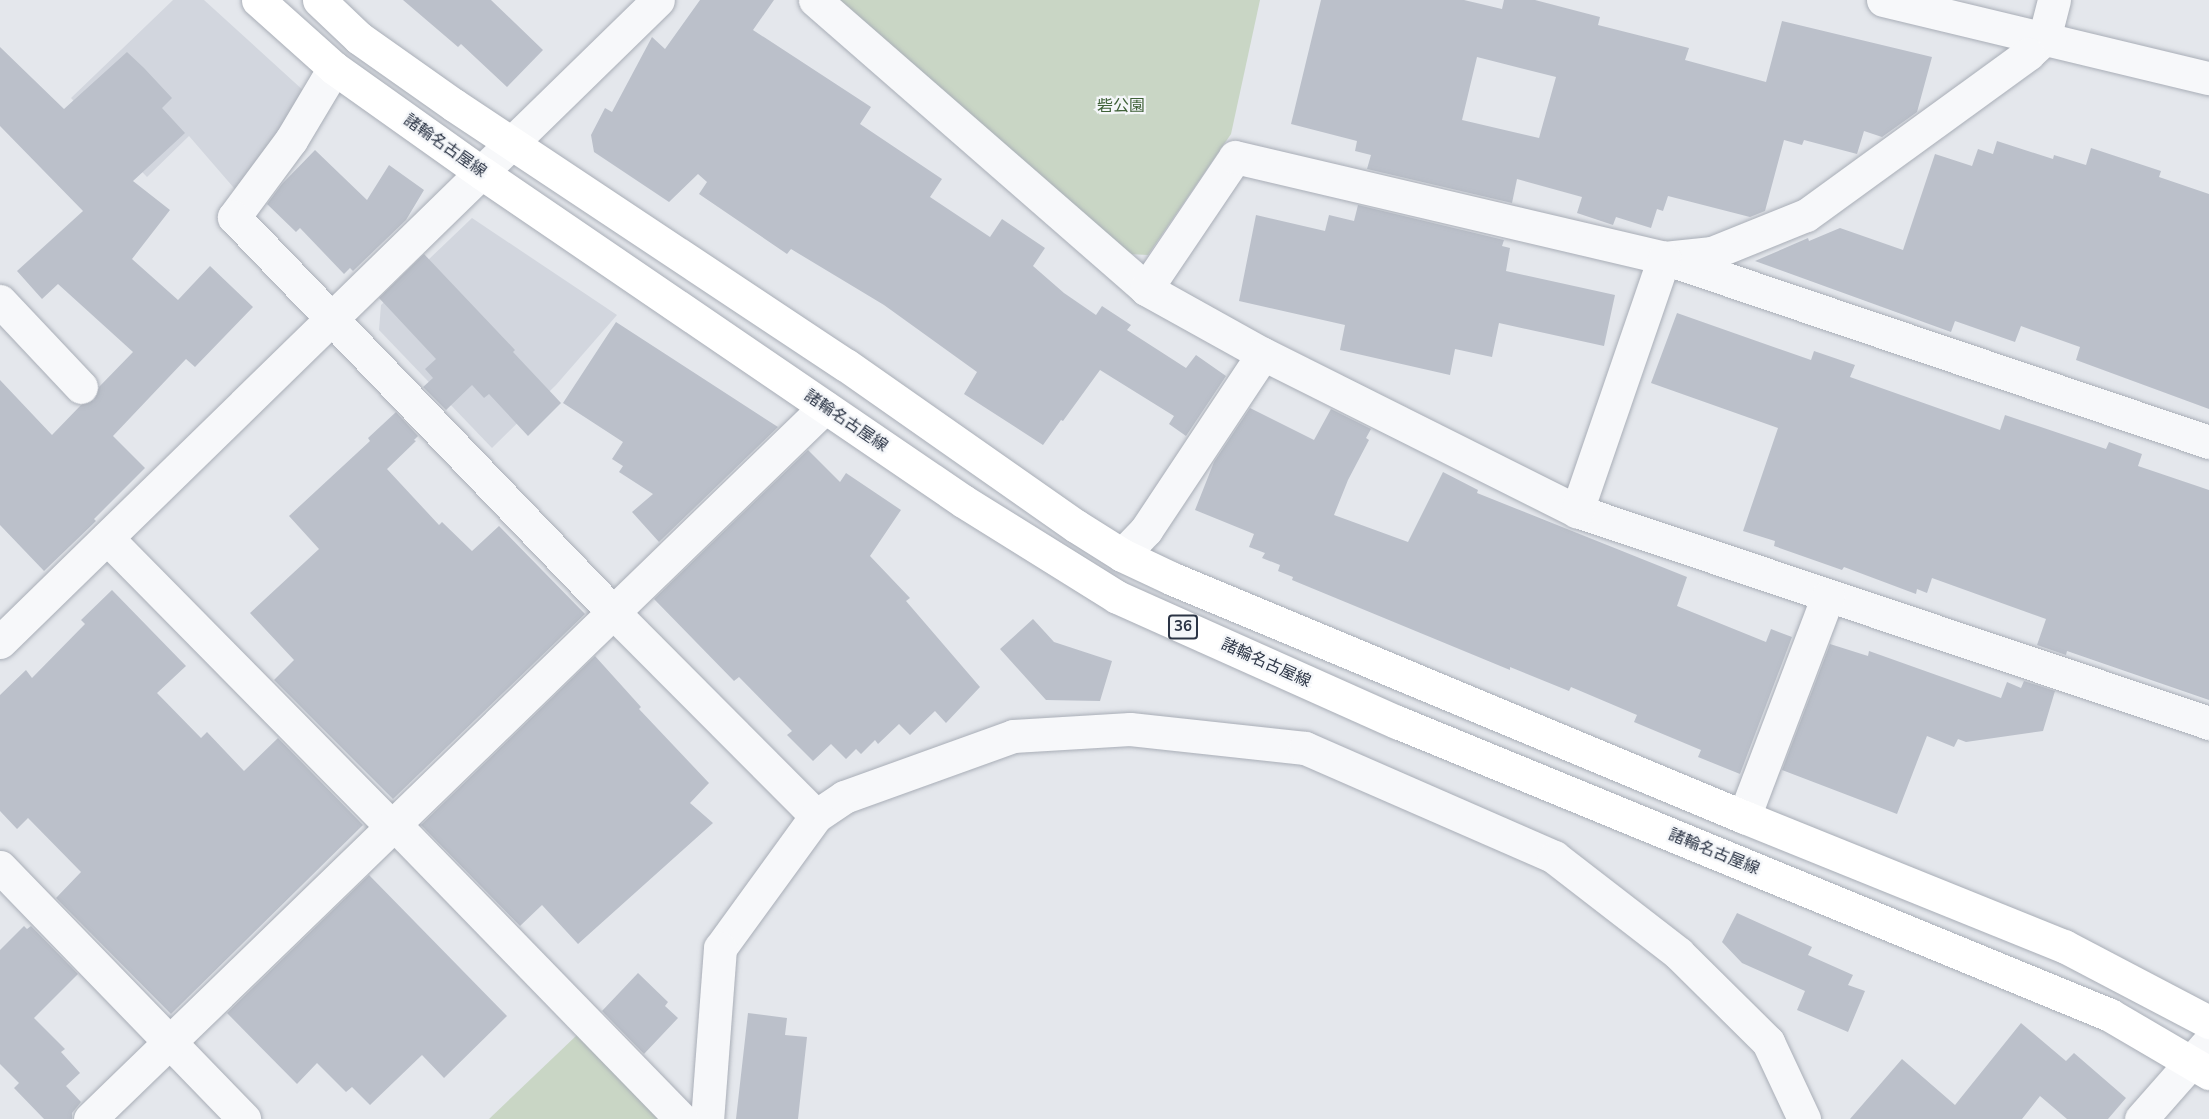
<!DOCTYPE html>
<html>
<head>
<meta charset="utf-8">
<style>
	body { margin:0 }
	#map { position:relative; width:2209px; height:1119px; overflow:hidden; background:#e4e7ec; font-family:"Nunito Sans","Noto Sans JP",sans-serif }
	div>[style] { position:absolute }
	.built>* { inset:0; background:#d2d6de }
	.green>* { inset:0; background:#c9d6c5 }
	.building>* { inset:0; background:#bbc0ca }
	.roads { filter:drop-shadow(0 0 2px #a9aeb7) drop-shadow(0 0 2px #a9aeb7) }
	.minor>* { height:33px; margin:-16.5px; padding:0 16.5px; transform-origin:16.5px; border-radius:16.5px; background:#f7f8fa }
	.major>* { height:33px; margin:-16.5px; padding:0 16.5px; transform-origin:16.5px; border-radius:16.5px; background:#fff }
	span { translate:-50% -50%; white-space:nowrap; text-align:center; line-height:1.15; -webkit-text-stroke:4.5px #f4f6f9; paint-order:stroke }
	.shield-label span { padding:2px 4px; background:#f4f6f9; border:2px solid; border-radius:4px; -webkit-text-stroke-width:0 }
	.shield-label { font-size:15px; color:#2b3445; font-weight:700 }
	.park-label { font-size:16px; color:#3f6138 }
	.street-label { font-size:16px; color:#2b3445 }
</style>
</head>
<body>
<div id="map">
	<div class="built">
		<div style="clip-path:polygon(173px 0,204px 0,305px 92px,240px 195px,189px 136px,147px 177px,71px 98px)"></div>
		<div style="clip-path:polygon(472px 218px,617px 315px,556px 385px,492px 448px,379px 330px,381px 305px)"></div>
	</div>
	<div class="green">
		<div style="clip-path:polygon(840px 0,1260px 0,1231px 134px,1148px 255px,1128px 254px)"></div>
		<div style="clip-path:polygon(577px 1035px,659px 1119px,489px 1119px)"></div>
	</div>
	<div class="building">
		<div style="clip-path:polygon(403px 0,491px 0,543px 50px,507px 87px,461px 44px,458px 47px)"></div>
		<div style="clip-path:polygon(700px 0,774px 0,753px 30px,871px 107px,860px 124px,942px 179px,930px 197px,990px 237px,1002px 219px,1045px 248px,1033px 266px,1064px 293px,1096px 315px,1102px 306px,1131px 325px,1127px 330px,1186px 368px,1196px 355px,1226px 376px,1186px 436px,1169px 424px,1174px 416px,1100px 370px,1063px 421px,1061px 420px,1043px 445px,964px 394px,977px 372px,884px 305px,791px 249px,787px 254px,699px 194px,707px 182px,698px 174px,669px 202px,594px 152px,591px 135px,605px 108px,612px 112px,652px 37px,665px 49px)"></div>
		<div style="clip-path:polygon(evenodd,1321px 0,1464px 0,1502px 9px,1504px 0,1535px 0,1600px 17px,1598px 25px,1689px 48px,1685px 60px,1766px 82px,1782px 21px,1932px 57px,1917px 112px,1882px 137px,1864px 131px,1857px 154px,1804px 140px,1802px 145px,1784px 140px,1765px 211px,1750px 217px,1668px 196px,1663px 211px,1657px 209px,1651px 228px,1616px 217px,1613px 225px,1577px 213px,1582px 197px,1517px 179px,1512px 203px,1367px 169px,1371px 155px,1355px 151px,1357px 141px,1291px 124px,1321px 0,1477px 57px,1556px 77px,1539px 138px,1462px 120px,1477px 57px)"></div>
		<div style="clip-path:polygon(0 47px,64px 109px,127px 52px,144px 68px,172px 98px,162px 108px,185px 133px,133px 181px,170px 210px,132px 259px,178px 300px,210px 266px,253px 307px,195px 367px,186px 359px,113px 436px,145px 468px,94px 519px,96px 521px,44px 571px,0 525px,0 380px,52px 435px,81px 405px,94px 400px,99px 387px,133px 352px,58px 284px,42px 299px,17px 271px,83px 211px,0 126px)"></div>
		<div style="clip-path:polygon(1997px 141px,2053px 159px,2054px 155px,2086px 165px,2091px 148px,2161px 171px,2159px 177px,2209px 194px,2209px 409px,2076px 360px,2080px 347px,2021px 326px,2015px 342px,1955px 321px,1951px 332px,1755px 261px,1808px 238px,1809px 241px,1840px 228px,1903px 250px,1935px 154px,1972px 166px,1978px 149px,1993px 154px)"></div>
		<div style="clip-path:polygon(315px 150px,367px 200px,389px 165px,424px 190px,406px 220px,353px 271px,350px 268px,344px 274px,300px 228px,296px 232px,267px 204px,282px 184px)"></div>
		<div style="clip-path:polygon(1358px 205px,1504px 240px,1502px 246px,1510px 248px,1506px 271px,1615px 295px,1604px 346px,1499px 323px,1492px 357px,1455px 349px,1450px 375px,1340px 350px,1345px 325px,1239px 301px,1256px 215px,1325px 231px,1329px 215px,1354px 221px)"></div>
		<div style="clip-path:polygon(424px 254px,515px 350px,513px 352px,561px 403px,528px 436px,489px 394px,484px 398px,472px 385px,446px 410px,423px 387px,433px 378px,425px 369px,436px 359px,379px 298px)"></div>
		<div style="clip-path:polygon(1677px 313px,1811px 360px,1814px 351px,1855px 365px,1850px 377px,2000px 430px,2005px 415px,2106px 449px,2109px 442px,2142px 454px,2138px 466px,2209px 490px,2209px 700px,2067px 651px,2066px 655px,2037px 645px,2046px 619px,1932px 578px,1927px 593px,1917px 589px,1916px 594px,1844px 567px,1842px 570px,1774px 546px,1775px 541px,1743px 531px,1778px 428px,1651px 383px)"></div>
		<div style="clip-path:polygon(616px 322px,778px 427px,659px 542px,632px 512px,653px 494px,619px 472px,623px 466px,612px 459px,623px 442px,563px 403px)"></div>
		<div style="clip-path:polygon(1250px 408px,1314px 440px,1331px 409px,1371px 429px,1366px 438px,1369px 440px,1348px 480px,1334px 515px,1408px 542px,1443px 472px,1478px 490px,1477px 493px,1687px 577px,1677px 606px,1766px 642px,1771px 629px,1792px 637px,1740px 774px,1698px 757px,1701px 750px,1634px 722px,1637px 715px,1571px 687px,1569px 691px,1510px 667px,1510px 670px,1292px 580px,1293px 577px,1278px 571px,1280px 565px,1262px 558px,1265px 553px,1249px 547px,1254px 534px,1195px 510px,1214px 462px)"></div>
		<div style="clip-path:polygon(396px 412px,418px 436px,414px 440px,416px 441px,387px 469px,439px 525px,442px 522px,472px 551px,499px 526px,585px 614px,393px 799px,274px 680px,294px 660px,250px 613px,319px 549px,289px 516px,370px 441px,368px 438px)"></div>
		<div style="clip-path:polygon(808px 450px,840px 482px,846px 473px,901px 510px,870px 556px,910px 598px,906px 601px,980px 687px,946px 723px,935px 711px,910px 735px,899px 724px,878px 744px,875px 740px,861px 754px,856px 749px,846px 759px,831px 744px,813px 761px,787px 735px,792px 731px,739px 677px,734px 681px,654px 599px)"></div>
		<div style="clip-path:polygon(112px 590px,186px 666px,157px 693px,201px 738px,207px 732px,244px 771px,278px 738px,363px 825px,171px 1014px,56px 898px,81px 872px,28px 818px,17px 829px,0 811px,0 695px,26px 670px,32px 678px,85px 624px,81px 620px)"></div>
		<div style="clip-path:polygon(1033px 619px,1054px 642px,1112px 661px,1100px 701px,1046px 700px,1000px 649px)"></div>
		<div style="clip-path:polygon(1830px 644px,1868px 656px,1869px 651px,2001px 698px,2007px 682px,2021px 688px,2024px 681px,2055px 691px,2043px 731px,1966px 742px,1958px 739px,1954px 747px,1927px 736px,1897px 814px,1782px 770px)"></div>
		<div style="clip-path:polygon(595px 656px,641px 707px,639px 709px,709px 783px,690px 803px,713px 823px,578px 944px,542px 905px,520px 926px,421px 825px)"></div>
		<div style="clip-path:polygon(369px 875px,507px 1016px,444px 1078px,422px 1055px,370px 1105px,352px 1087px,346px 1092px,317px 1063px,297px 1084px,227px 1013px)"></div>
		<div style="clip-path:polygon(1737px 913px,1812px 947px,1808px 955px,1853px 975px,1848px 985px,1865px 991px,1848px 1032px,1797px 1010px,1805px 991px,1742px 963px,1722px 942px)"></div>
		<div style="clip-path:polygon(24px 926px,27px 929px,31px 926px,78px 974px,34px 1018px,65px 1049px,61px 1052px,80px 1073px,66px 1086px,81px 1102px,72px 1113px,72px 1119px,44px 1119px,14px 1088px,19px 1083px,0 1064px,0 950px)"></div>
		<div style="clip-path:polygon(638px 973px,668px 1002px,665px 1006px,678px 1018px,644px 1054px,602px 1011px)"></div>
		<div style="clip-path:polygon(748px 1013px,787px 1018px,785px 1035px,807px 1037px,798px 1119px,736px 1119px)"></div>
		<div style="clip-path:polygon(2021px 1023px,2066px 1061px,2074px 1053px,2126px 1098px,2108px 1119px,2067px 1119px,2040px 1096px,2022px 1119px,1850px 1119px,1902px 1059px,1955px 1105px)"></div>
	</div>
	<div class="roads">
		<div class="minor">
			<div style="left:815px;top:0;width:439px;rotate:41.1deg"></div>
			<div style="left:1146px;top:289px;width:134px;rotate:29.1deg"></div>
			<div style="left:1263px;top:354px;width:351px;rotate:26.6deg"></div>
			<div style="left:1577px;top:511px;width:667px;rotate:18.54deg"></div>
			<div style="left:1883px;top:0;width:335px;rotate:13.5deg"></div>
			<div style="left:2054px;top:0;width:40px;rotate:104.4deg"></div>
			<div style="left:2044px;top:39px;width:22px;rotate:137deg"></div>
			<div style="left:2028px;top:54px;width:274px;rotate:144deg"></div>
			<div style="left:1806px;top:215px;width:101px;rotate:158deg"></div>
			<div style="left:1712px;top:253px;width:48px;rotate:174.1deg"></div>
			<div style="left:1664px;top:258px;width:575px;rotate:18.66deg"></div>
			<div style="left:334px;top:68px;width:84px;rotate:120.8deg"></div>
			<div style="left:291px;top:140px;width:96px;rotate:126.5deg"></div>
			<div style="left:234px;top:217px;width:549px;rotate:46.18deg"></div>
			<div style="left:614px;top:613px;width:286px;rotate:45.1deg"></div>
			<div style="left:816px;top:816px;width:163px;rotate:126deg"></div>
			<div style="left:720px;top:948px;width:171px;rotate:94.3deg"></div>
			<div style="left:1146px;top:289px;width:159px;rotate:-56deg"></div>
			<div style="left:1235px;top:157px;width:441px;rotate:13.2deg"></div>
			<div style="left:1664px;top:258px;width:268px;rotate:109deg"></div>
			<div style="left:0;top:301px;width:118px;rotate:46.7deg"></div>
			<div style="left:107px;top:538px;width:395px;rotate:45.4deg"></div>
			<div style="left:384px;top:819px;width:21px;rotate:35deg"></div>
			<div style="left:401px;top:831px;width:402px;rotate:45.8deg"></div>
			<div style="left:1122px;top:555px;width:35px;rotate:-46deg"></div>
			<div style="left:1146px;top:530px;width:211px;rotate:-56.4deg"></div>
			<div style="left:0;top:642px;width:919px;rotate:-44.29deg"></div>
			<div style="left:816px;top:816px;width:34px;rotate:-34deg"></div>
			<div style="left:844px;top:797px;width:180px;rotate:-19.8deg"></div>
			<div style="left:1013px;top:736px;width:117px;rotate:-3.4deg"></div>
			<div style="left:1130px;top:729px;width:176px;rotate:6.2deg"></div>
			<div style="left:1305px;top:748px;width:272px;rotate:23.6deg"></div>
			<div style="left:1554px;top:857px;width:157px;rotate:37.7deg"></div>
			<div style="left:1678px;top:953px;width:127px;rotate:44.7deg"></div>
			<div style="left:1768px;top:1042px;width:85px;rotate:64.9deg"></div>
			<div style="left:1744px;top:817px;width:236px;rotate:-69.2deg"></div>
			<div style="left:0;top:867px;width:351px;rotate:45.9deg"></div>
			<div style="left:90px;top:1119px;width:1023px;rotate:-44.09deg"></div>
			<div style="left:2141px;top:1119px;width:103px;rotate:-48.6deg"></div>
		</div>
		<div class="major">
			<div style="left:258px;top:0;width:102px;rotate:41.8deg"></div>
			<div style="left:334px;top:68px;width:181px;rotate:35.4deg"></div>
			<div style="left:482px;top:173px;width:582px;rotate:34.29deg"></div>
			<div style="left:963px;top:501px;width:181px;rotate:31.9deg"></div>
			<div style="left:1117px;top:597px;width:307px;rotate:24.1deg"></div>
			<div style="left:1397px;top:722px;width:771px;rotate:22.34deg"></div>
			<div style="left:2110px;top:1015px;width:115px;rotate:30.4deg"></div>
			<div style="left:319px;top:0;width:55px;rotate:43.5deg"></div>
			<div style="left:359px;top:38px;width:116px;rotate:35.2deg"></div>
			<div style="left:454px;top:105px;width:470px;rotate:33.6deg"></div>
			<div style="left:846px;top:365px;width:281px;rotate:35deg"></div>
			<div style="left:1076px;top:526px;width:54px;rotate:32.2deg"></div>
			<div style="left:1122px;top:555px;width:56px;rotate:25.2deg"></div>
			<div style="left:1173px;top:579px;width:619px;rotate:22.63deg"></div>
			<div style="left:1744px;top:817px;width:345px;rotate:22deg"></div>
			<div style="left:2064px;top:946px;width:164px;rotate:27.7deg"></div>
		</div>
	</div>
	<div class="shield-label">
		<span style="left:1183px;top:627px">36</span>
	</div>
	<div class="park-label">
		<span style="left:1121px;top:106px">砦公園</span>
	</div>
	<div class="street-label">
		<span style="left:445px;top:146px;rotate:35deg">諸輪名古屋線</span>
		<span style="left:846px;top:421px;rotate:34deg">諸輪名古屋線</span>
		<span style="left:1266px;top:663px;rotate:24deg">諸輪名古屋線</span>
		<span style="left:1714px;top:852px;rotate:22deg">諸輪名古屋線</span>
	</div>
</div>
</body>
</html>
